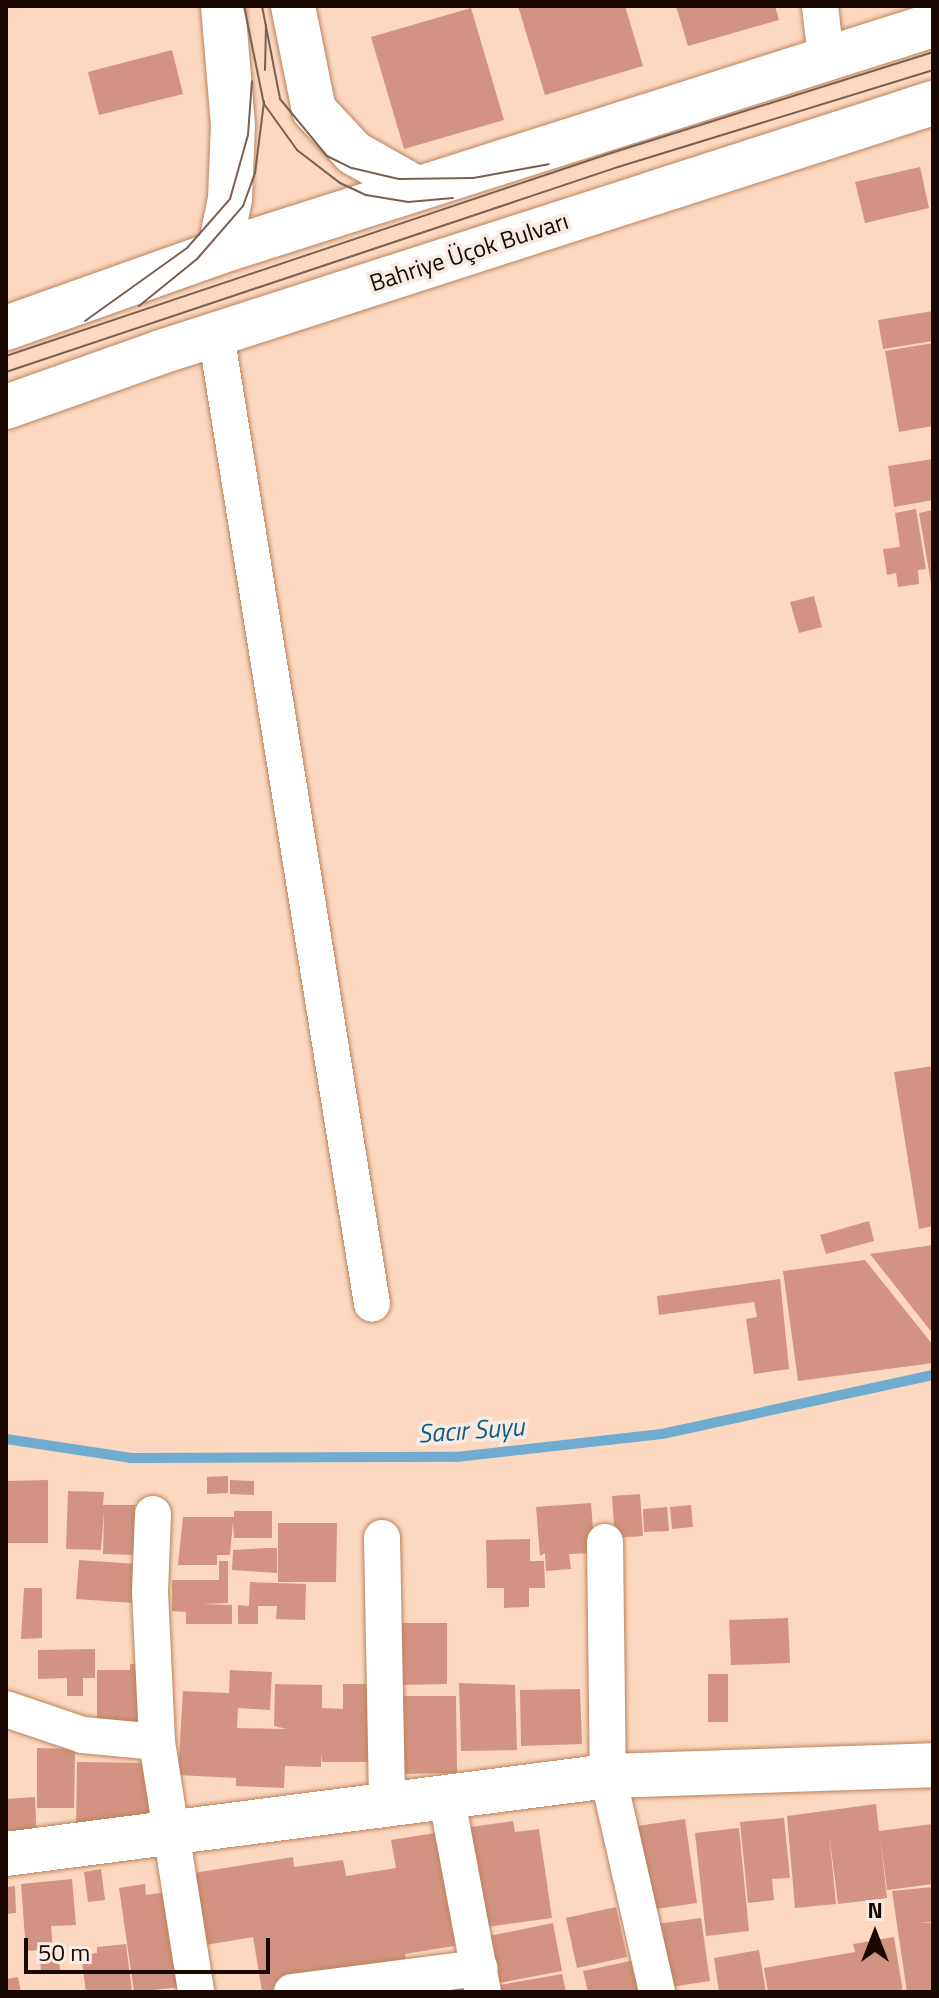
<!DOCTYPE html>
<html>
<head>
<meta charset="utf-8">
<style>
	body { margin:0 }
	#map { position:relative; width:939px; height:1998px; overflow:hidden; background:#fcd8c0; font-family:"Titillium Web",sans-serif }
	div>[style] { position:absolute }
	.stream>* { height:10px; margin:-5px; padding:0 5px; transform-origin:5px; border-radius:5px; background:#6faccf }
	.building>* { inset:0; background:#d39382 }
	.roads { filter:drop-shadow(0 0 2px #b9825c) drop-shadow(0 0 2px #b9825c) }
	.minor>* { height:36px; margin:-18px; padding:0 18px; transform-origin:18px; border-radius:18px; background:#fff }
	.tertiary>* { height:44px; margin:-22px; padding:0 22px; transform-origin:22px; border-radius:22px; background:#fff }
	.secondary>* { height:44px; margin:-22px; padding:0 22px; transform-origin:22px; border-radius:22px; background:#fff }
	.tram>* { height:2px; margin:-1px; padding:0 1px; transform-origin:1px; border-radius:1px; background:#7a6051 }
	span { translate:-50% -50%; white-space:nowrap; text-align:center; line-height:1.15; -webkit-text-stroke:7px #f7ebe3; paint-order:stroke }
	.street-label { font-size:24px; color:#1a0700 }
	.water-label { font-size:26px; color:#115d80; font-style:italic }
	.frame { position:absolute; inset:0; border:8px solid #1a0700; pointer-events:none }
	.north { position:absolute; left:835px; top:1894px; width:80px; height:80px; -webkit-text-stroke:6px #f7ebe3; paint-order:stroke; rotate:0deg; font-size:22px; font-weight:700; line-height:32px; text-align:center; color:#1a0700 }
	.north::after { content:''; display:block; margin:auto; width:28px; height:36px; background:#1a0700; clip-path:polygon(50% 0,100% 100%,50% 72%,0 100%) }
	.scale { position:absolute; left:24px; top:1938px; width:246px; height:36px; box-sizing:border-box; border:4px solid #1a0700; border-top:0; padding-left:10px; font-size:24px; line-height:28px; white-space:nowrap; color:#1a0700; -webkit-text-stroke:6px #f7ebe3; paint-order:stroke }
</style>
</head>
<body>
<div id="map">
	<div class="stream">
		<div style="left:6px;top:1439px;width:127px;rotate:8.6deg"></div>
		<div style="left:132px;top:1458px;width:324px;rotate:-0.2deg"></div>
		<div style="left:456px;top:1457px;width:207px;rotate:-6.4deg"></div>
		<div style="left:662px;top:1434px;width:277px;rotate:-12.3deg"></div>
	</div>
	<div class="building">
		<div style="clip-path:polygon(518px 6px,625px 6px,643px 66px,545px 95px)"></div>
		<div style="clip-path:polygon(676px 6px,775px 6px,779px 20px,688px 46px)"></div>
		<div style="clip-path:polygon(471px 8px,504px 120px,404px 149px,371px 37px)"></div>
		<div style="clip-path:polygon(172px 50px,183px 94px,99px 115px,88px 72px)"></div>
		<div style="clip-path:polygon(920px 167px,929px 208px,865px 223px,855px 182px)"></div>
		<div style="clip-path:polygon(933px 311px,933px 341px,883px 349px,878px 320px)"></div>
		<div style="clip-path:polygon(933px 343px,933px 426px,899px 432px,885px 351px)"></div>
		<div style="clip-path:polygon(933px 459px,933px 500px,894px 507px,888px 466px)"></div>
		<div style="clip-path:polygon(916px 509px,926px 569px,918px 570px,919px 584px,898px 587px,896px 573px,887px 575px,883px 549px,900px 547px,895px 513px)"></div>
		<div style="clip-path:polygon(933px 510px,933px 583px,931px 583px,919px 513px)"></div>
		<div style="clip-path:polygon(814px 596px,822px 627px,799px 633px,790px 602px)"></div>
		<div style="clip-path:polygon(933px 1066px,933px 1226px,919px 1229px,894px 1072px)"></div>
		<div style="clip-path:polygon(869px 1221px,874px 1241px,826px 1254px,820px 1235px)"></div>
		<div style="clip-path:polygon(933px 1245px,933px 1334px,870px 1254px)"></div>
		<div style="clip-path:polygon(865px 1260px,933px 1345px,933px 1363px,798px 1381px,783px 1271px)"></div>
		<div style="clip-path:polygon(780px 1279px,789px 1369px,754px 1374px,746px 1319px,757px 1317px,754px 1302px,659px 1315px,657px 1296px)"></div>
		<div style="clip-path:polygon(228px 1476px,228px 1493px,207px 1494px,207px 1477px)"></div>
		<div style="clip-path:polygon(48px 1480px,48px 1543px,6px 1543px,6px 1481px)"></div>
		<div style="clip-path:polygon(230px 1480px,254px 1481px,254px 1495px,230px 1494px)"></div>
		<div style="clip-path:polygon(68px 1491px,104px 1492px,103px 1505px,135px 1505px,134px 1555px,103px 1554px,104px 1511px,101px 1550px,66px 1549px)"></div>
		<div style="clip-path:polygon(640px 1494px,643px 1536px,615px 1538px,612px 1496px)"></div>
		<div style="clip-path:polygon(591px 1503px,595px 1553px,569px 1554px,571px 1569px,546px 1571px,545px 1553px,540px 1556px,536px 1507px)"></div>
		<div style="clip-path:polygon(691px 1505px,693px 1527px,672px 1529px,670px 1507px)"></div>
		<div style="clip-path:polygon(667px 1507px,669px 1531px,644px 1532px,643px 1509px)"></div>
		<div style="clip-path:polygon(234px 1511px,272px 1511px,272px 1538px,234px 1538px,233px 1522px,230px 1555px,217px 1555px,217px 1565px,178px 1565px,183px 1517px,234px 1517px)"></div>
		<div style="clip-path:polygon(278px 1523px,337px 1523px,336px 1582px,278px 1582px)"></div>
		<div style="clip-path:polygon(530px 1539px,530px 1561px,544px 1561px,545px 1588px,529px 1588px,529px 1607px,504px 1608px,504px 1588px,487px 1588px,486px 1540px)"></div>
		<div style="clip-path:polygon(267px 1548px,277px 1548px,277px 1573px,232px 1570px,233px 1550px)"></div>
		<div style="clip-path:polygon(79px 1560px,137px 1564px,134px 1603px,76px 1599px)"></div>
		<div style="clip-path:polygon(219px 1561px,228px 1561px,228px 1603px,203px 1604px,232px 1605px,232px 1624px,186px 1624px,186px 1612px,172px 1611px,172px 1580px,219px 1580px)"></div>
		<div style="clip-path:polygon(250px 1582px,306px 1584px,305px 1620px,276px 1619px,277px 1606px,258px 1606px,258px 1624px,238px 1624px,238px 1605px,249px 1606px)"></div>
		<div style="clip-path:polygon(24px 1588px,42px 1588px,42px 1638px,21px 1639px)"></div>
		<div style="clip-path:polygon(788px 1618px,790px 1663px,731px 1665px,729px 1620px)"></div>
		<div style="clip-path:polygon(400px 1623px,447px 1623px,447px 1684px,401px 1685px)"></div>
		<div style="clip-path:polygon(95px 1649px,95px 1678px,83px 1678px,83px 1696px,67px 1696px,67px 1678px,38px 1679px,38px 1650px)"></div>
		<div style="clip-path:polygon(130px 1664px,151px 1664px,146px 1731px,97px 1731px,97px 1670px,130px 1670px)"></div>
		<div style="clip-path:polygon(230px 1670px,272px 1672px,270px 1710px,238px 1708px,237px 1728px,287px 1729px,274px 1726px,275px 1684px,322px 1685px,322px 1708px,343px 1709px,343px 1684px,379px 1684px,378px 1762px,322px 1762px,321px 1753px,321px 1767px,285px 1766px,284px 1788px,236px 1786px,236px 1778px,178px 1775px,183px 1691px,229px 1693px)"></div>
		<div style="clip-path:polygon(708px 1674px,728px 1674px,728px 1722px,708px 1722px)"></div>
		<div style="clip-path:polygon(459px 1683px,515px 1685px,517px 1750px,461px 1751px)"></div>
		<div style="clip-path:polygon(580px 1689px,582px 1744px,521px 1746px,520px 1690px)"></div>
		<div style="clip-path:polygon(399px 1696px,456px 1696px,457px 1773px,400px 1774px)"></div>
		<div style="clip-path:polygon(37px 1748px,75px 1749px,74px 1808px,37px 1808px)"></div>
		<div style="clip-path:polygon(77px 1762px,156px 1763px,155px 1821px,76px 1828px)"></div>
		<div style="clip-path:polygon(35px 1797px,37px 1844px,6px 1846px,6px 1799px)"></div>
		<div style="clip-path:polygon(876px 1804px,879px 1831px,933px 1824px,933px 1884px,887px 1890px,880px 1836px,887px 1898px,838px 1904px,829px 1833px,836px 1904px,795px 1908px,787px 1816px)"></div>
		<div style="clip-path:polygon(784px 1818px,790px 1878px,772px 1879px,774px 1900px,748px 1903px,740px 1822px)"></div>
		<div style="clip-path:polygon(685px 1819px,697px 1903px,649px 1910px,637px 1826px)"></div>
		<div style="clip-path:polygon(513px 1821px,515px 1832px,539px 1829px,552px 1918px,479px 1928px,464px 1828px)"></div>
		<div style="clip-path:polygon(739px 1828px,749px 1931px,706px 1936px,695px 1833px)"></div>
		<div style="clip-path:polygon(442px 1832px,460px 1945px,405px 1954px,408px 1972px,262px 1991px,253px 1937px,200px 1946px,188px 1874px,293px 1857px,294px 1867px,343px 1860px,346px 1876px,396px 1868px,391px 1840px)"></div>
		<div style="clip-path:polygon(101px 1869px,105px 1900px,88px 1902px,84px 1872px)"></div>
		<div style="clip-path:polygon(72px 1879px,76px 1925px,51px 1926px,53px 1949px,26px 1951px,21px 1884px)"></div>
		<div style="clip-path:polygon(145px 1884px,146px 1895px,167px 1892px,192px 1986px,134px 1992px,119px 1888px)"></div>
		<div style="clip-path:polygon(15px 1886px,16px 1913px,6px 1914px,6px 1887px)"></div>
		<div style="clip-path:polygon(933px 1887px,933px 1922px,919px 1923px,933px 1923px,933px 1992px,907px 1992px,892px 1891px)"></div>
		<div style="clip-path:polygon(616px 1907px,627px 1957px,577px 1968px,566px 1918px)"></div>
		<div style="clip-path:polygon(701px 1918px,710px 1981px,664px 1988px,656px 1924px)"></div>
		<div style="clip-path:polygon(553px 1923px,562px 1971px,494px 1984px,484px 1937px)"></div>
		<div style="clip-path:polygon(894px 1937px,903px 1992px,768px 1992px,764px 1968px,855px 1952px,853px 1944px)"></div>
		<div style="clip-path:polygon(126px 1944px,132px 1992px,86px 1992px,81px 1955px,97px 1953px,97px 1947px)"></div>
		<div style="clip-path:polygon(759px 1950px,766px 1992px,719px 1992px,714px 1958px)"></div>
		<div style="clip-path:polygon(59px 1957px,60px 1972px,41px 1973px,40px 1958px)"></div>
		<div style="clip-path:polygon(640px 1959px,648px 1992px,588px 1992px,583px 1971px)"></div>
		<div style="clip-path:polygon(562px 1974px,566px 1992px,495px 1992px,494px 1986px)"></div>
		<div style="clip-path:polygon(18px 1977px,21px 1992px,6px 1992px,6px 1979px)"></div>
		<div style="clip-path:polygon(465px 1985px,467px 1992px,437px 1992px,436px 1990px)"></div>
	</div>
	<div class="roads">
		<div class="minor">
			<div style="left:820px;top:6px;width:52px;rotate:83.4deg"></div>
			<div style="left:216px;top:334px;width:982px;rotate:80.86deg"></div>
			<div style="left:153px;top:1514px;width:78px;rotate:92.2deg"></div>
			<div style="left:150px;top:1592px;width:150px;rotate:87.3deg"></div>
			<div style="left:157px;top:1742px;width:253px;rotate:81.1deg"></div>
			<div style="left:382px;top:1538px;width:269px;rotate:88.9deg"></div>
			<div style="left:605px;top:1542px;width:234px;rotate:89.3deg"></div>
			<div style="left:608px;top:1776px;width:221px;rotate:77.2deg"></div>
			<div style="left:6px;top:1709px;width:81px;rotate:18.7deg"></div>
			<div style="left:83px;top:1735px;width:74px;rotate:5.4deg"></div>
			<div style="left:447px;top:1800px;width:195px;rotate:79.4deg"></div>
			<div style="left:292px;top:1992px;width:189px;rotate:-7.3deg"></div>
		</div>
		<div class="tertiary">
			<div style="left:293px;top:6px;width:106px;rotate:78.6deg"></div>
			<div style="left:314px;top:110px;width:59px;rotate:47.1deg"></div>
			<div style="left:354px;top:153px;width:71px;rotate:29.4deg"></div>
			<div style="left:219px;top:252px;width:54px;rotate:-78.3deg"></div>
			<div style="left:230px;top:199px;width:74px;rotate:-87.7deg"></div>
			<div style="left:233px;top:125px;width:119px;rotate:-94.8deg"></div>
			<div style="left:6px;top:1854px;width:607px;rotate:-7.38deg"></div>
			<div style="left:608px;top:1776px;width:325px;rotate:-1.9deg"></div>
		</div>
		<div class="secondary">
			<div style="left:6px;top:328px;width:226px;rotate:-19.6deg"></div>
			<div style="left:219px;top:252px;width:749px;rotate:-17.64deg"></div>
			<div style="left:6px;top:407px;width:164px;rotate:-19.5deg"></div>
			<div style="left:161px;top:352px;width:811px;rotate:-17.88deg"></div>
		</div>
	</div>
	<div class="tram">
		<div style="left:244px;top:6px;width:100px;rotate:78.5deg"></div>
		<div style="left:264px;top:104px;width:57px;rotate:54.3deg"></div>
		<div style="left:297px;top:150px;width:54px;rotate:37.5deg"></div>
		<div style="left:340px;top:183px;width:29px;rotate:25deg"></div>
		<div style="left:366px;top:195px;width:43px;rotate:9.5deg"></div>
		<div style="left:408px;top:202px;width:45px;rotate:-5.1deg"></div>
		<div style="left:262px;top:6px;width:95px;rotate:79deg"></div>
		<div style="left:280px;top:99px;width:74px;rotate:50.5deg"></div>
		<div style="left:327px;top:156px;width:28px;rotate:26deg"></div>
		<div style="left:352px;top:168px;width:48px;rotate:13.2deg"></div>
		<div style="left:399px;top:179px;width:74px;rotate:-0.8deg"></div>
		<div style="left:473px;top:178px;width:77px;rotate:-10.4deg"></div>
		<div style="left:265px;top:70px;width:45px;rotate:-88.7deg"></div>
		<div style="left:139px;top:306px;width:75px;rotate:-39deg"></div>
		<div style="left:197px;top:259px;width:70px;rotate:-49deg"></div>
		<div style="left:243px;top:206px;width:35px;rotate:-70deg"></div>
		<div style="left:255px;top:173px;width:72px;rotate:-82.8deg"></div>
		<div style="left:85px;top:321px;width:125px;rotate:-35.6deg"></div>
		<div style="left:187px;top:248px;width:65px;rotate:-48.7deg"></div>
		<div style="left:230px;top:199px;width:66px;rotate:-74.3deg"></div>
		<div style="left:248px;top:135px;width:54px;rotate:-85.8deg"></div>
		<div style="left:6px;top:356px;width:638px;rotate:-18.55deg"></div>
		<div style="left:611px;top:153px;width:337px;rotate:-17.4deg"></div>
		<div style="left:6px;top:372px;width:645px;rotate:-18.52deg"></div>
		<div style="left:618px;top:167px;width:330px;rotate:-17.1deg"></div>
	</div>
	<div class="street-label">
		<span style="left:469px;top:252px;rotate:-18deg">Bahriye Üçok Bulvarı</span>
	</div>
	<div class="water-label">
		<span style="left:471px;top:1430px;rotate:-4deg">Sacır Suyu</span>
	</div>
	<div class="frame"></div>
	<div class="north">N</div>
	<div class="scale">50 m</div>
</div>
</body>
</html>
